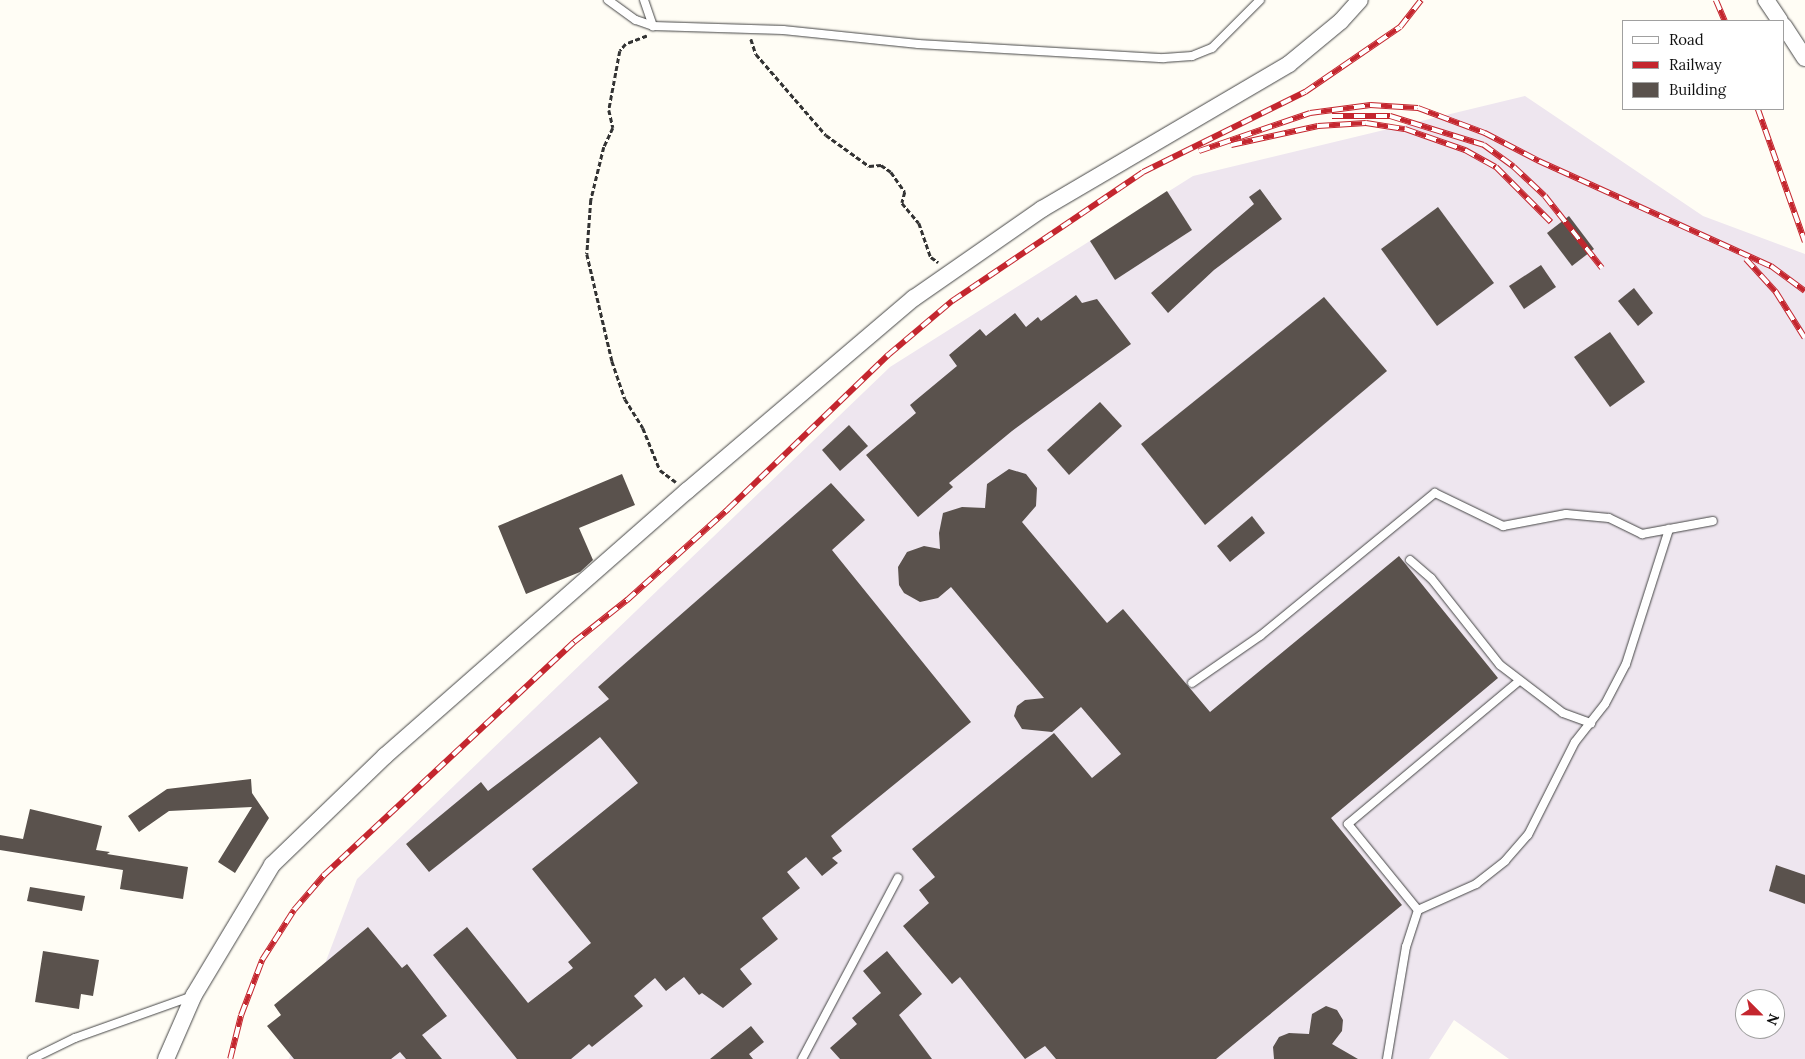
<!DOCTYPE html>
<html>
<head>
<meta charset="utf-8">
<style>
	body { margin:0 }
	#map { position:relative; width:1805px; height:1059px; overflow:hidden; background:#fffdf5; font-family:Lora,serif }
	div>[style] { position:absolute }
	.industrial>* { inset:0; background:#eee6ef }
	.building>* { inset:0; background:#5a524d }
	.path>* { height:2.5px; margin-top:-1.25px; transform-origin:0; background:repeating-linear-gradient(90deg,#333 0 5px,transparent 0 7.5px) }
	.roads { filter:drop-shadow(0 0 1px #444) drop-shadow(0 0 1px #444) }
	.service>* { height:8px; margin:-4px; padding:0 4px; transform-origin:4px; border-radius:4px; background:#fff }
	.minor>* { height:16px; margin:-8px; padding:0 8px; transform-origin:8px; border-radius:8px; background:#fff }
	.rail>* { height:5.5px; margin-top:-2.75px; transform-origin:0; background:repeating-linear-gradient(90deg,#fff 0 11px,#c4262e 0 22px); box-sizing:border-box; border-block:1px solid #c4262e }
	span { translate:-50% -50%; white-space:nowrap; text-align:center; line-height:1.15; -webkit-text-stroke:5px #fff; paint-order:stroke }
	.legend { position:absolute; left:1622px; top:20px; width:162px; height:90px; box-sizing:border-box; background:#fff; border:1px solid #a0a0a0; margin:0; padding:6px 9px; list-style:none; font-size:15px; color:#111 }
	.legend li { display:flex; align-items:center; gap:10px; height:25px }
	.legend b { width:25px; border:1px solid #a0a0a0 }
	.north { position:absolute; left:1735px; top:989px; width:50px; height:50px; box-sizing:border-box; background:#fff; border:1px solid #a0a0a0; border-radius:50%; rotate:113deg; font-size:14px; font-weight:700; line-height:20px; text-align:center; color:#111 }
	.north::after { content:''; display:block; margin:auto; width:18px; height:22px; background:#c4262e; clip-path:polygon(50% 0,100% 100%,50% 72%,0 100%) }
</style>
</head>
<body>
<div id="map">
	<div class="industrial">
		<div style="clip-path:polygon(evenodd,1525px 96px,1703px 216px,1805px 254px,1805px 1059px,1509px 1059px,1454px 1020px,1429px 1059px,289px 1059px,357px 879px,890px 367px,1193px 176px,1525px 96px,1745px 999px,1775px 999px,1775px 1029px,1745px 1029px,1745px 999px)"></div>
	</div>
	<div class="building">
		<div style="clip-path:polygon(1260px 189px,1282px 219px,1214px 270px,1168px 313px,1151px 293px,1254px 204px,1249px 197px)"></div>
		<div style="clip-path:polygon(1167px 191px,1192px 230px,1115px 280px,1090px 241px)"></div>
		<div style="clip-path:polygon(1438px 207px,1494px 283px,1437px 326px,1381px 249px)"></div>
		<div style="clip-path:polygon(1569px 216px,1594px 249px,1572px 266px,1547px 233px)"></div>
		<div style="clip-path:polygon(1541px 265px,1556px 287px,1524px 309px,1509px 286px)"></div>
		<div style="clip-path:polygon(1634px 288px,1653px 313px,1638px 326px,1618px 301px)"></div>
		<div style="clip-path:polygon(1076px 295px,1082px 303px,1097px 299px,1131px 344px,1012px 431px,949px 483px,953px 487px,918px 517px,866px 455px,916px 413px,910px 405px,957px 366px,949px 355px,980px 329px,986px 336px,1015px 313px,1026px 327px,1038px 317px,1041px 321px)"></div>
		<div style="clip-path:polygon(1324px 297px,1387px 371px,1205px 525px,1141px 444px)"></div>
		<div style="clip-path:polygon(1610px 332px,1645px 382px,1610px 407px,1574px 357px)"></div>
		<div style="clip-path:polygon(1100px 402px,1122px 426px,1069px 475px,1047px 450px)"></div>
		<div style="clip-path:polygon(849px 425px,868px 446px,840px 471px,822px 450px)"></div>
		<div style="clip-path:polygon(1009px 469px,1026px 474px,1037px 488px,1036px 506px,1022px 522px,1107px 623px,1123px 609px,1210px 712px,1399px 556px,1498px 678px,1331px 818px,1402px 905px,1216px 1059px,1056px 1059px,1045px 1046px,1025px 1059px,960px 977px,952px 984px,903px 926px,929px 903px,919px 890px,935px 877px,912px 849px,1054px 733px,1092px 778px,1121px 754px,1081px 707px,1052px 732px,1022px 729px,1014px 716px,1017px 706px,1025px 700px,1044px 698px,951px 587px,938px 598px,920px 602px,904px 593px,899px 585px,898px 567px,907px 552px,924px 546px,940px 549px,939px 533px,943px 513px,962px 507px,985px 508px,987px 484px)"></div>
		<div style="clip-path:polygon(622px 474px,635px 505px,579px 528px,593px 560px,580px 572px,526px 594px,498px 526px)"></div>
		<div style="clip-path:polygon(831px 483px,865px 520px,832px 550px,971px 722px,831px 836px,842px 851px,832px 858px,838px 863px,822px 876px,806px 857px,787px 872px,800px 888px,762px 918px,778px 939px,740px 969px,752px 984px,723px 1008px,702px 993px,699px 995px,684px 977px,666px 991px,655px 978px,634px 996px,643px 1006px,592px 1047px,589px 1044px,571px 1059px,517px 1059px,433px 955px,467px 927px,528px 1003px,573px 968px,568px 962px,591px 943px,532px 869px,638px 783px,600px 737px,429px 872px,406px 844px,481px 782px,488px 791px,609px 699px,598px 687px)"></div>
		<div style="clip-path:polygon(1252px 516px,1265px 533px,1230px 562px,1217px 546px)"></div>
		<div style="clip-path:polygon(251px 779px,252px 793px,269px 818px,235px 873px,218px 862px,252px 807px,169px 811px,139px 832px,128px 816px,167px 789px)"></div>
		<div style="clip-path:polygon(30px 809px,102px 826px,96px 850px,110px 852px,107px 854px,188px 867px,183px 899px,120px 889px,123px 870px,0 850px,0 835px,23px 839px)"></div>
		<div style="clip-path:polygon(1776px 865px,1805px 875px,1805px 904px,1769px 891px)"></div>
		<div style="clip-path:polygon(30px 887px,85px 896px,82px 911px,27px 901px)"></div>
		<div style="clip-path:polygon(368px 927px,402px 968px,407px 964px,447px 1016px,422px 1035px,442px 1059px,406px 1059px,400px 1052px,391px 1059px,294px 1059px,267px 1026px,281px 1015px,274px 1005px)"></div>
		<div style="clip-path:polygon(43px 951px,99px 960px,93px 996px,81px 994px,79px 1009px,35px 1002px)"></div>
		<div style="clip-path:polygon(887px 951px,922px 994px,899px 1015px,932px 1059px,840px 1059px,830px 1048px,857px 1024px,852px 1018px,881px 993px,863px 971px)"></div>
		<div style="clip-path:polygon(1326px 1006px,1337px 1010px,1343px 1020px,1342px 1031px,1332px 1044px,1358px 1059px,1274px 1059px,1273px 1047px,1279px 1037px,1289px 1033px,1309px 1034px,1312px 1014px)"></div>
		<div style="clip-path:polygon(751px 1026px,764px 1042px,749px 1054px,753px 1059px,710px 1059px)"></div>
	</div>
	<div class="path">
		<div style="left:647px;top:36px;width:22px;rotate:159deg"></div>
		<div style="left:626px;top:44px;width:9px;rotate:131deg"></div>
		<div style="left:620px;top:51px;width:60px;rotate:100.6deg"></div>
		<div style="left:609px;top:110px;width:18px;rotate:77deg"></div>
		<div style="left:613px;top:128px;width:21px;rotate:115deg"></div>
		<div style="left:604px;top:147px;width:55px;rotate:103.8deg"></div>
		<div style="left:591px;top:200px;width:54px;rotate:94.2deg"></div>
		<div style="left:587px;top:254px;width:110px;rotate:76.8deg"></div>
		<div style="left:612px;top:361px;width:40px;rotate:71.1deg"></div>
		<div style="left:625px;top:399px;width:34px;rotate:58deg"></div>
		<div style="left:643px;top:428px;width:45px;rotate:68deg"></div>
		<div style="left:660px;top:470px;width:20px;rotate:37deg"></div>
		<div style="left:751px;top:39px;width:16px;rotate:72deg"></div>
		<div style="left:756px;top:54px;width:107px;rotate:49.2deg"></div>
		<div style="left:826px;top:135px;width:53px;rotate:35.8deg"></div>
		<div style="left:869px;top:166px;width:12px;rotate:-5deg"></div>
		<div style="left:881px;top:165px;width:12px;rotate:35deg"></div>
		<div style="left:891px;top:172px;width:24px;rotate:55deg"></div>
		<div style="left:905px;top:192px;width:11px;rotate:105deg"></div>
		<div style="left:902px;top:203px;width:26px;rotate:50deg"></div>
		<div style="left:919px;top:223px;width:36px;rotate:71deg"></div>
		<div style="left:931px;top:257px;width:9px;rotate:36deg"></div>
	</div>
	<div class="roads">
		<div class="service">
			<div style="left:608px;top:0;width:34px;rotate:36deg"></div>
			<div style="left:636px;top:20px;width:18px;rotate:19deg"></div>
			<div style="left:653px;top:26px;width:130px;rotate:1.8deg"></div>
			<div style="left:783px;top:30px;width:136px;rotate:5.9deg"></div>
			<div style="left:918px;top:44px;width:246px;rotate:3.3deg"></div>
			<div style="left:1164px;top:58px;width:28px;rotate:-4deg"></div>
			<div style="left:1192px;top:56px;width:22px;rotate:-22deg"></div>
			<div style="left:1212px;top:48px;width:68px;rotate:-45deg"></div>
			<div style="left:644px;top:0;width:28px;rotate:71deg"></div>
			<div style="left:1410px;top:560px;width:28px;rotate:41deg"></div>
			<div style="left:1431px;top:578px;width:111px;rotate:51.6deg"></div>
			<div style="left:1500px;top:665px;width:79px;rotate:37.3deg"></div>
			<div style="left:1563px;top:713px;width:30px;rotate:20deg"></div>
			<div style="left:1519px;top:681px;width:223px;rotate:140.1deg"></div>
			<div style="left:1348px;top:824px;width:111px;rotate:50.9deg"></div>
			<div style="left:1418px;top:910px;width:64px;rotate:-24.1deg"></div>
			<div style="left:1476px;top:884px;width:37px;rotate:-38deg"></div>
			<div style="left:1505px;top:861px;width:35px;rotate:-49deg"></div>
			<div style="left:1528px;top:835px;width:104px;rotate:-63.2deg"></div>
			<div style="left:1575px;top:742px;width:48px;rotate:-51.7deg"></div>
			<div style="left:1605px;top:704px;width:45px;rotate:-62.3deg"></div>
			<div style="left:1626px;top:664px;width:142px;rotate:-72.3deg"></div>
			<div style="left:1192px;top:683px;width:83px;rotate:-34.7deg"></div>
			<div style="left:1260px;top:636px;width:226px;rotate:-39.3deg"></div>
			<div style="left:1435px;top:493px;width:76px;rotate:25.9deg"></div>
			<div style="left:1503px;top:526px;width:64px;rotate:-10.8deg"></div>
			<div style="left:1566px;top:514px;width:43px;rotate:5.3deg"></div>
			<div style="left:1609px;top:518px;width:37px;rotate:26deg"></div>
			<div style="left:1642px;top:534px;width:72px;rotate:-10.4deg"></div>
			<div style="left:32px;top:1059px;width:48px;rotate:-26deg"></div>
			<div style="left:75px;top:1038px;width:125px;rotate:-19.6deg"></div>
			<div style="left:802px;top:1059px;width:205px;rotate:-62.1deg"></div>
			<div style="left:1387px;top:1059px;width:114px;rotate:-80.4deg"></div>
			<div style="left:1406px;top:947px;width:39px;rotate:-72deg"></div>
		</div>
		<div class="minor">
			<div style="left:1766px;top:0;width:25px;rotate:56deg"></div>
			<div style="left:1784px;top:26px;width:38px;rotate:57deg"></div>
			<div style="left:166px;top:1059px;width:70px;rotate:-66.4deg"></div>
			<div style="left:194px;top:995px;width:152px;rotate:-59deg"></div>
			<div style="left:272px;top:865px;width:157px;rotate:-44deg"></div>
			<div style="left:385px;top:756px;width:402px;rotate:-41.3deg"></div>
			<div style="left:687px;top:491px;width:298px;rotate:-40.4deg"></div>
			<div style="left:914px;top:298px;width:156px;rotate:-34.8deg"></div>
			<div style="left:1042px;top:209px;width:286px;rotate:-30.4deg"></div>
			<div style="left:1289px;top:64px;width:67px;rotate:-39.6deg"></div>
			<div style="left:1341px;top:21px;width:28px;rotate:-48deg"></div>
		</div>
	</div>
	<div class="rail">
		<div style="left:1716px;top:0;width:23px;rotate:67deg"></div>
		<div style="left:1758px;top:109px;width:141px;rotate:70.5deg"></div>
		<div style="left:1332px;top:116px;width:58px"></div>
		<div style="left:1390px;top:116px;width:98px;rotate:17.1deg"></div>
		<div style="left:1484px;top:145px;width:37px;rotate:36deg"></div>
		<div style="left:1514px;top:167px;width:42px;rotate:43.1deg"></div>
		<div style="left:1545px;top:196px;width:92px;rotate:51.6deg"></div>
		<div style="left:1231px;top:145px;width:89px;rotate:-12.3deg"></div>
		<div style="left:1318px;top:126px;width:48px;rotate:-3.6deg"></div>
		<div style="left:1366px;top:123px;width:39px;rotate:9deg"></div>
		<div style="left:1405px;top:129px;width:64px;rotate:19.3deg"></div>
		<div style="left:1465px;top:150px;width:35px;rotate:29deg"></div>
		<div style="left:1496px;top:167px;width:78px;rotate:45deg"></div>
		<div style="left:1199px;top:151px;width:117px;rotate:-18.9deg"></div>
		<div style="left:1310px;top:113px;width:61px;rotate:-7.6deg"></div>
		<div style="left:1370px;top:105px;width:48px;rotate:3.6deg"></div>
		<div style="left:1418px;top:108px;width:72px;rotate:20.5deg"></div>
		<div style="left:1485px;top:133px;width:61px;rotate:27.4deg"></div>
		<div style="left:1539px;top:161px;width:255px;rotate:24.4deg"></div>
		<div style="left:1771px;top:266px;width:42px;rotate:36.3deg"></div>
		<div style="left:1746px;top:259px;width:45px;rotate:47.7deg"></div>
		<div style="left:1776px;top:292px;width:54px;rotate:57.8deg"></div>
		<div style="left:230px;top:1059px;width:45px;rotate:-76deg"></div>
		<div style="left:241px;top:1015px;width:59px;rotate:-69.1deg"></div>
		<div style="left:262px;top:960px;width:59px;rotate:-57.4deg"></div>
		<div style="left:294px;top:910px;width:46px;rotate:-49.4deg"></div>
		<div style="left:324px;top:875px;width:342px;rotate:-43deg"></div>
		<div style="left:574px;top:642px;width:68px;rotate:-38.4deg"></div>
		<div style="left:627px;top:600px;width:136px;rotate:-42deg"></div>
		<div style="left:728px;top:509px;width:222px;rotate:-43.9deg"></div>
		<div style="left:888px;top:355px;width:84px;rotate:-40.2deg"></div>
		<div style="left:952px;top:301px;width:230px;rotate:-34deg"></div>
		<div style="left:1143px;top:172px;width:181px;rotate:-26.3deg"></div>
		<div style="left:1305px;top:92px;width:115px;rotate:-34.4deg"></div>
		<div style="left:1400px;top:27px;width:34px;rotate:-52deg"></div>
	</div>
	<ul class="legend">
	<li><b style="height:6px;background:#fff"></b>Road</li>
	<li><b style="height:6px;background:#c4262e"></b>Railway</li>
	<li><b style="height:14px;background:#5a524d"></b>Building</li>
	</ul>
	<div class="north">N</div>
</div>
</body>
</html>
